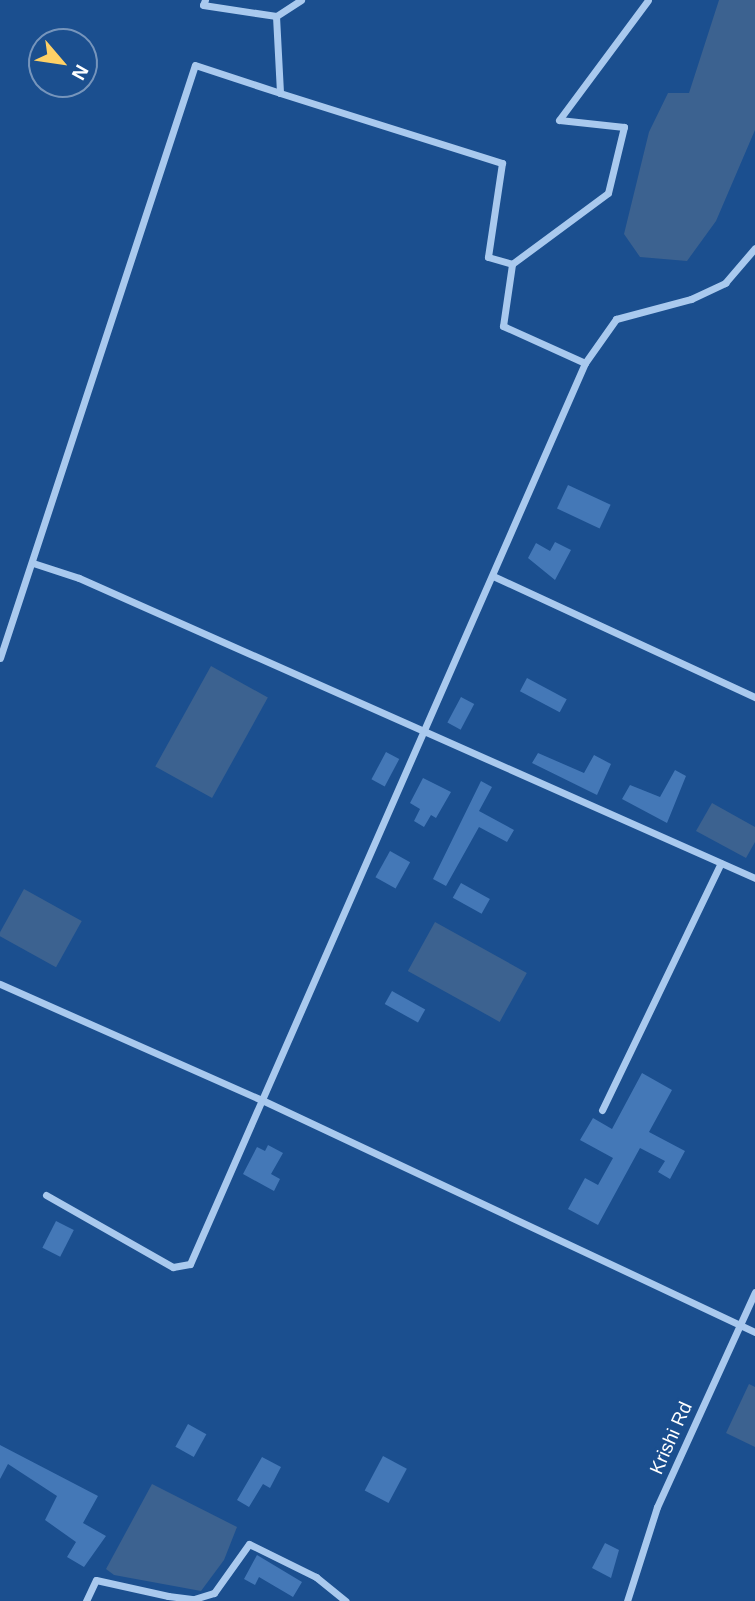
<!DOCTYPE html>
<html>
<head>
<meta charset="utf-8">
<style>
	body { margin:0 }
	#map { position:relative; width:755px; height:1601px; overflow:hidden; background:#1b4f8f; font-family:Helvetica,sans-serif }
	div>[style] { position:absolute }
	.water>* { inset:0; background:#3c6290; transform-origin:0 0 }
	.building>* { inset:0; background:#4478b7; transform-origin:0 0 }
	.minor>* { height:7px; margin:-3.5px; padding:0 3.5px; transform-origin:3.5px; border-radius:3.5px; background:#a9c9ee }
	span { translate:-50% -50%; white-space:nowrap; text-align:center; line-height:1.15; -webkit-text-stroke:5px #1b4f8f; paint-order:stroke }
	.street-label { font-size:19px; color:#fff }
	.north { position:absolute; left:28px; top:28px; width:70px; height:70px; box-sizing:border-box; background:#1b4f8f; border:2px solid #7695bc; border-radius:50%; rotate:119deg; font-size:19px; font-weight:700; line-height:28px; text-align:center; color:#fff }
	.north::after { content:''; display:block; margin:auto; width:24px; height:32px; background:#ffd166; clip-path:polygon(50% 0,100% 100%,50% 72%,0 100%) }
</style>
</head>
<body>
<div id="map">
	<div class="water">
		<div style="clip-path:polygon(719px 0,755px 0,755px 130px,716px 221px,687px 261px,640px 257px,624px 234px,649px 132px,668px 93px,689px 93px)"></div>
		<div style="left:211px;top:666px;width:65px;height:115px;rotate:29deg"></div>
		<div style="clip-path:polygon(712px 803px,755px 827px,755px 842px,746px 858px,696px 831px)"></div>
		<div style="left:24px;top:889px;width:66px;height:53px;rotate:29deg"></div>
		<div style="left:435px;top:922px;width:105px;height:56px;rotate:29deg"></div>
		<div style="clip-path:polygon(749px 1384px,755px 1387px,755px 1447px,726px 1433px)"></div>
		<div style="clip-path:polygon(152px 1484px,237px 1527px,224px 1560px,201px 1591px,114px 1575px,106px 1569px)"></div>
	</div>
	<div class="building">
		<div style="left:568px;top:485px;width:47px;height:26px;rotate:25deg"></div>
		<div style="clip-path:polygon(555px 542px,571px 550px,555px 580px,528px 558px,536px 543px,550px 551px)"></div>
		<div style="left:527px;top:678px;width:45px;height:15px;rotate:28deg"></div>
		<div style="left:461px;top:697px;width:15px;height:29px;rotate:28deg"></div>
		<div style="left:386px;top:752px;width:15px;height:31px;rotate:28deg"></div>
		<div style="clip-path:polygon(538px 753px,584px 773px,594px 755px,611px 764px,597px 795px,532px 763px)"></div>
		<div style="clip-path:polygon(675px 770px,686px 776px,667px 823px,622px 799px,630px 785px,660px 797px)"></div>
		<div style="clip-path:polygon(423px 778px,451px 792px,436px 818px,431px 815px,424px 827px,414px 821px,420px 809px,410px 803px)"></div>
		<div style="clip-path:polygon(481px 781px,492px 787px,479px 811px,514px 830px,507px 842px,479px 827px,446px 886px,433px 879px)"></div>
		<div style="left:390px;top:851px;width:23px;height:30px;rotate:29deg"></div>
		<div style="left:461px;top:883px;width:33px;height:17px;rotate:29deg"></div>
		<div style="left:392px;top:991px;width:38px;height:15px;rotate:29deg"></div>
		<div style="clip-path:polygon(642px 1073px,672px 1090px,649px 1132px,685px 1151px,670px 1179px,658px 1172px,665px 1161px,640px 1148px,598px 1225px,568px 1209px,585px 1178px,598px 1185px,613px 1158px,580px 1140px,593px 1118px,612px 1129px)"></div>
		<div style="clip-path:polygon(268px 1145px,283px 1153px,271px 1174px,280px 1179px,274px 1191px,243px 1174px,257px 1147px,265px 1151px)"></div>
		<div style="left:56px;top:1221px;width:20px;height:30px;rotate:27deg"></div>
		<div style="left:188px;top:1424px;width:21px;height:26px;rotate:29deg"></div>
		<div style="clip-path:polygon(0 1445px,98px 1496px,83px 1523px,106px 1536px,84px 1567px,67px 1557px,76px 1542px,45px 1520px,57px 1496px,8px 1464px,0 1479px)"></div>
		<div style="left:383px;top:1456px;width:27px;height:39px;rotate:28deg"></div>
		<div style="clip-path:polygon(262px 1457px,281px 1467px,270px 1488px,263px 1484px,249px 1507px,237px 1500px)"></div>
		<div style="clip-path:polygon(605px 1543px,619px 1550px,611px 1578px,592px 1568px)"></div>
		<div style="clip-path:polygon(257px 1555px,302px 1582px,293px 1597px,259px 1577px,255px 1585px,244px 1579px)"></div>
	</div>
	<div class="minor">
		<div style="left:205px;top:0;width:5px;rotate:112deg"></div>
		<div style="left:203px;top:5px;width:74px;rotate:8.6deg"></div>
		<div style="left:301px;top:0;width:30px;rotate:147deg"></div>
		<div style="left:276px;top:16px;width:77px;rotate:87deg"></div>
		<div style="left:280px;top:93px;width:233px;rotate:17.5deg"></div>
		<div style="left:502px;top:163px;width:95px;rotate:98.5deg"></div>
		<div style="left:488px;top:257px;width:25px;rotate:16deg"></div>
		<div style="left:585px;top:363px;width:90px;rotate:-155.7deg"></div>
		<div style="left:503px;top:326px;width:63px;rotate:-81.7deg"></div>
		<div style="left:512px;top:264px;width:119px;rotate:-36.5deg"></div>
		<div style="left:608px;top:193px;width:68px;rotate:-76.4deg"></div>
		<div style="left:624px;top:127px;width:65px;rotate:-173.9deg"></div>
		<div style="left:559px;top:120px;width:149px;rotate:-53.4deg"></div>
		<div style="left:33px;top:563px;width:48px;rotate:18.1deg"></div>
		<div style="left:79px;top:578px;width:740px;rotate:23.93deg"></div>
		<div style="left:493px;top:576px;width:289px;rotate:24.8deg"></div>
		<div style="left:0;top:658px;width:624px;rotate:-71.8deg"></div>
		<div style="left:195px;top:65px;width:89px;rotate:18.2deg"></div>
		<div style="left:0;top:984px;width:287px;rotate:23.9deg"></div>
		<div style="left:262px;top:1100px;width:545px;rotate:25.2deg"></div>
		<div style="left:602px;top:1110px;width:274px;rotate:-64.3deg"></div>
		<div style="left:46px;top:1195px;width:146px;rotate:29.6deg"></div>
		<div style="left:173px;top:1267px;width:17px;rotate:-10deg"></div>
		<div style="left:190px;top:1264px;width:984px;rotate:-66.33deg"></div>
		<div style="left:585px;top:363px;width:54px;rotate:-54.8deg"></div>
		<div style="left:616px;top:319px;width:78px;rotate:-14.9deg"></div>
		<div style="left:691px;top:299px;width:38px;rotate:-25deg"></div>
		<div style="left:725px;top:283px;width:46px;rotate:-49.4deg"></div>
		<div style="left:86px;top:1601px;width:23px;rotate:-65deg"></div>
		<div style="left:96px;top:1580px;width:74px;rotate:12.5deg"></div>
		<div style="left:168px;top:1596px;width:26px;rotate:7deg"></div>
		<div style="left:194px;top:1599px;width:21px;rotate:-17deg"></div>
		<div style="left:214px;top:1593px;width:60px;rotate:-54.5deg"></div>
		<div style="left:249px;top:1544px;width:75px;rotate:26.2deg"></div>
		<div style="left:316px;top:1577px;width:38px;rotate:39deg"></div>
		<div style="left:627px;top:1601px;width:99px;rotate:-72.3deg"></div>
		<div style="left:657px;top:1507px;width:236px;rotate:-65.5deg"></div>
	</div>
	<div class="street-label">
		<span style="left:671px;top:1438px;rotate:-66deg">Krishi Rd</span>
	</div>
	<div class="north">N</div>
</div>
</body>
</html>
